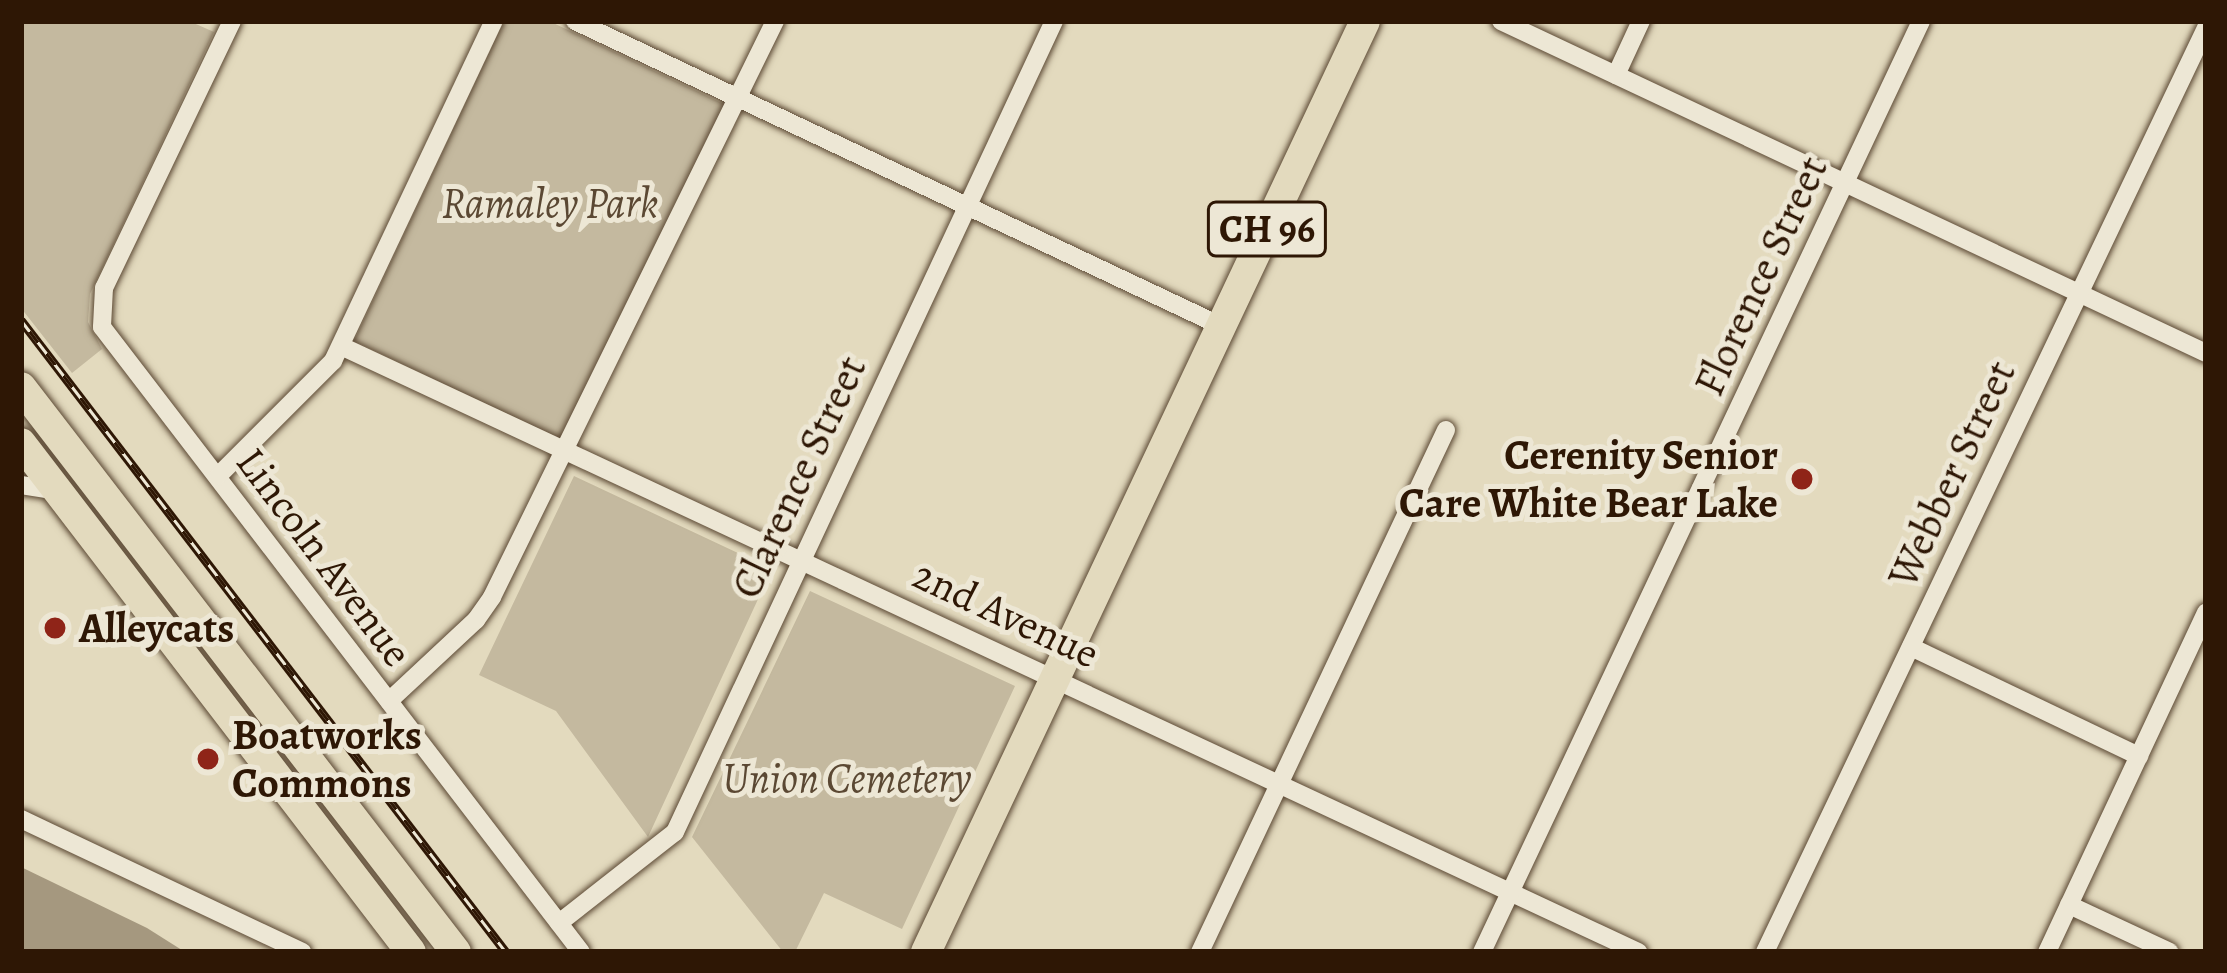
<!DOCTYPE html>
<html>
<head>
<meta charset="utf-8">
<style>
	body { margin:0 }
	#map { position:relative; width:2227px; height:973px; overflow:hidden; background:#e3dabe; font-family:Alegreya,serif }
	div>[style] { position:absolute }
	.green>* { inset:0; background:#c4b99f }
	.water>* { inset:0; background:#a5987f }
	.roads { filter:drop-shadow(0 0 3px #5b4833) drop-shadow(0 0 3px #5b4833) }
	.street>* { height:18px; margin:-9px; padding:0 9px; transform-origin:9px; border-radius:9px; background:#ede7d5 }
	.primary>* { height:30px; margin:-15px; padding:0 15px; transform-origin:15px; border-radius:15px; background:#e3dabe }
	.rail>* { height:9px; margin-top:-4.5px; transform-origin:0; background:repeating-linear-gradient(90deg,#ede7d5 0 14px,#2e1705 0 28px); box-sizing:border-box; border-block:3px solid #2e1705 }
	.dots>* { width:33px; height:33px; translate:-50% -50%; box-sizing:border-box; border:6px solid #ede7d5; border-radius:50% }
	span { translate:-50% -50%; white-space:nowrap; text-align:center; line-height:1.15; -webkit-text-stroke:10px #ede7d5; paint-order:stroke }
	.shield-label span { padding:3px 9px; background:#ede7d5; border:3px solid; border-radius:9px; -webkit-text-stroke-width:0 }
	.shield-label { font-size:39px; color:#2e1705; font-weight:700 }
	.park-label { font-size:42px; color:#5b4833; font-style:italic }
	.street-label { font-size:42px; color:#2e1705 }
	.poi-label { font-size:42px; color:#2e1705; font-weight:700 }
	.right { translate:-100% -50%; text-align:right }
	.left { translate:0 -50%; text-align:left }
	.frame { position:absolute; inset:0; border:24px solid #2e1705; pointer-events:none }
</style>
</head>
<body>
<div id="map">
	<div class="green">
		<div style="clip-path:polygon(21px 21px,189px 21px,214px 32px,90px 294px,88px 322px,102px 349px,72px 373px,21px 308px)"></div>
		<div style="clip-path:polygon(504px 21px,549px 21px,728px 106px,566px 442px,354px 341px)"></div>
		<div style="clip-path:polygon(574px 476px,772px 569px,648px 837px,556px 711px,479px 675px)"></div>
		<div style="clip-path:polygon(810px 591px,1015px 686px,902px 929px,824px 893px,795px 952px,783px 952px,692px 837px)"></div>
	</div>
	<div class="water">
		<div style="clip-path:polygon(21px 867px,147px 928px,185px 952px,21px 952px)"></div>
	</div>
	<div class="roads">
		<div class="street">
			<div style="left:232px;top:21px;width:296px;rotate:115.6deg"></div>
			<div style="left:104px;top:288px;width:39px;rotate:93deg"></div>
			<div style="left:102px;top:327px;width:787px;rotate:52.53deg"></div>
			<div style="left:575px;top:21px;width:714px;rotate:25.27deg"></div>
			<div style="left:1501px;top:21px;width:779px;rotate:25.22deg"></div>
			<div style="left:1616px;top:75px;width:60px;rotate:-65.2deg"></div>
			<div style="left:341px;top:346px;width:1432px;rotate:25.04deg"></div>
			<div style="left:218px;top:476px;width:163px;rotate:-45deg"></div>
			<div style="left:333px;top:361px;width:376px;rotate:-64.7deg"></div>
			<div style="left:21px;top:485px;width:37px;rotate:9deg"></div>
			<div style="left:1911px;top:647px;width:253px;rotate:25.6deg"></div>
			<div style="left:389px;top:701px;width:119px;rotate:-43deg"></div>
			<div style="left:476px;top:620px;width:28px;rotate:-55deg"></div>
			<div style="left:492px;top:597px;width:642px;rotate:-63.83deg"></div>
			<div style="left:21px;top:819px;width:311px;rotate:25.3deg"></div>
			<div style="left:2069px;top:905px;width:111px;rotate:25deg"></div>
			<div style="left:559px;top:923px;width:147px;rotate:-38.1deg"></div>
			<div style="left:675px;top:832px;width:895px;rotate:-64.95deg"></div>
			<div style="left:1200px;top:952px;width:577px;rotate:-64.77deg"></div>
			<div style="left:1482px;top:952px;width:1029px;rotate:-64.75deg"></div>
			<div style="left:1765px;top:952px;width:1024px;rotate:-64.49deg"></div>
			<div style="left:2047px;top:952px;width:375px;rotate:-64.9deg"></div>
		</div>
		<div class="primary">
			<div style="left:21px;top:387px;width:713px;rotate:52.41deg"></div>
			<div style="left:21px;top:443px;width:641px;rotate:52.54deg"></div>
			<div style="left:926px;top:952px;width:1029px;rotate:-64.75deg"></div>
		</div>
	</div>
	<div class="rail">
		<div style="left:21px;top:320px;width:797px;rotate:52.5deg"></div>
	</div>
	<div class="dots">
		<div style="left:1802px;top:479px;background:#8f2418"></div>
		<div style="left:55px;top:628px;background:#8f2418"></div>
		<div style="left:208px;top:759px;background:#8f2418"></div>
	</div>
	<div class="shield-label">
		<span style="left:1267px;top:229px">CH 96</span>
	</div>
	<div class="park-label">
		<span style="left:550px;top:203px">Ramaley Park</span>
		<span style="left:847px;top:778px">Union Cemetery</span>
	</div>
	<div class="street-label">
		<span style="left:1761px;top:276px;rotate:-65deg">Florence Street</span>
		<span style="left:1952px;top:474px;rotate:-65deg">Webber Street</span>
		<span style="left:799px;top:477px;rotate:-65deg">Clarence Street</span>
		<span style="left:324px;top:557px;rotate:53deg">Lincoln Avenue</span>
		<span style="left:1006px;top:614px;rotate:25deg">2nd Avenue</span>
	</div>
	<div class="poi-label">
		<span class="right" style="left:1778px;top:479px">Cerenity Senior<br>Care White Bear Lake</span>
		<span class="left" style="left:79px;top:628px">Alleycats</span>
		<span class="left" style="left:232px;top:759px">Boatworks<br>Commons</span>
	</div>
	<div class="frame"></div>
</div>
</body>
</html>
